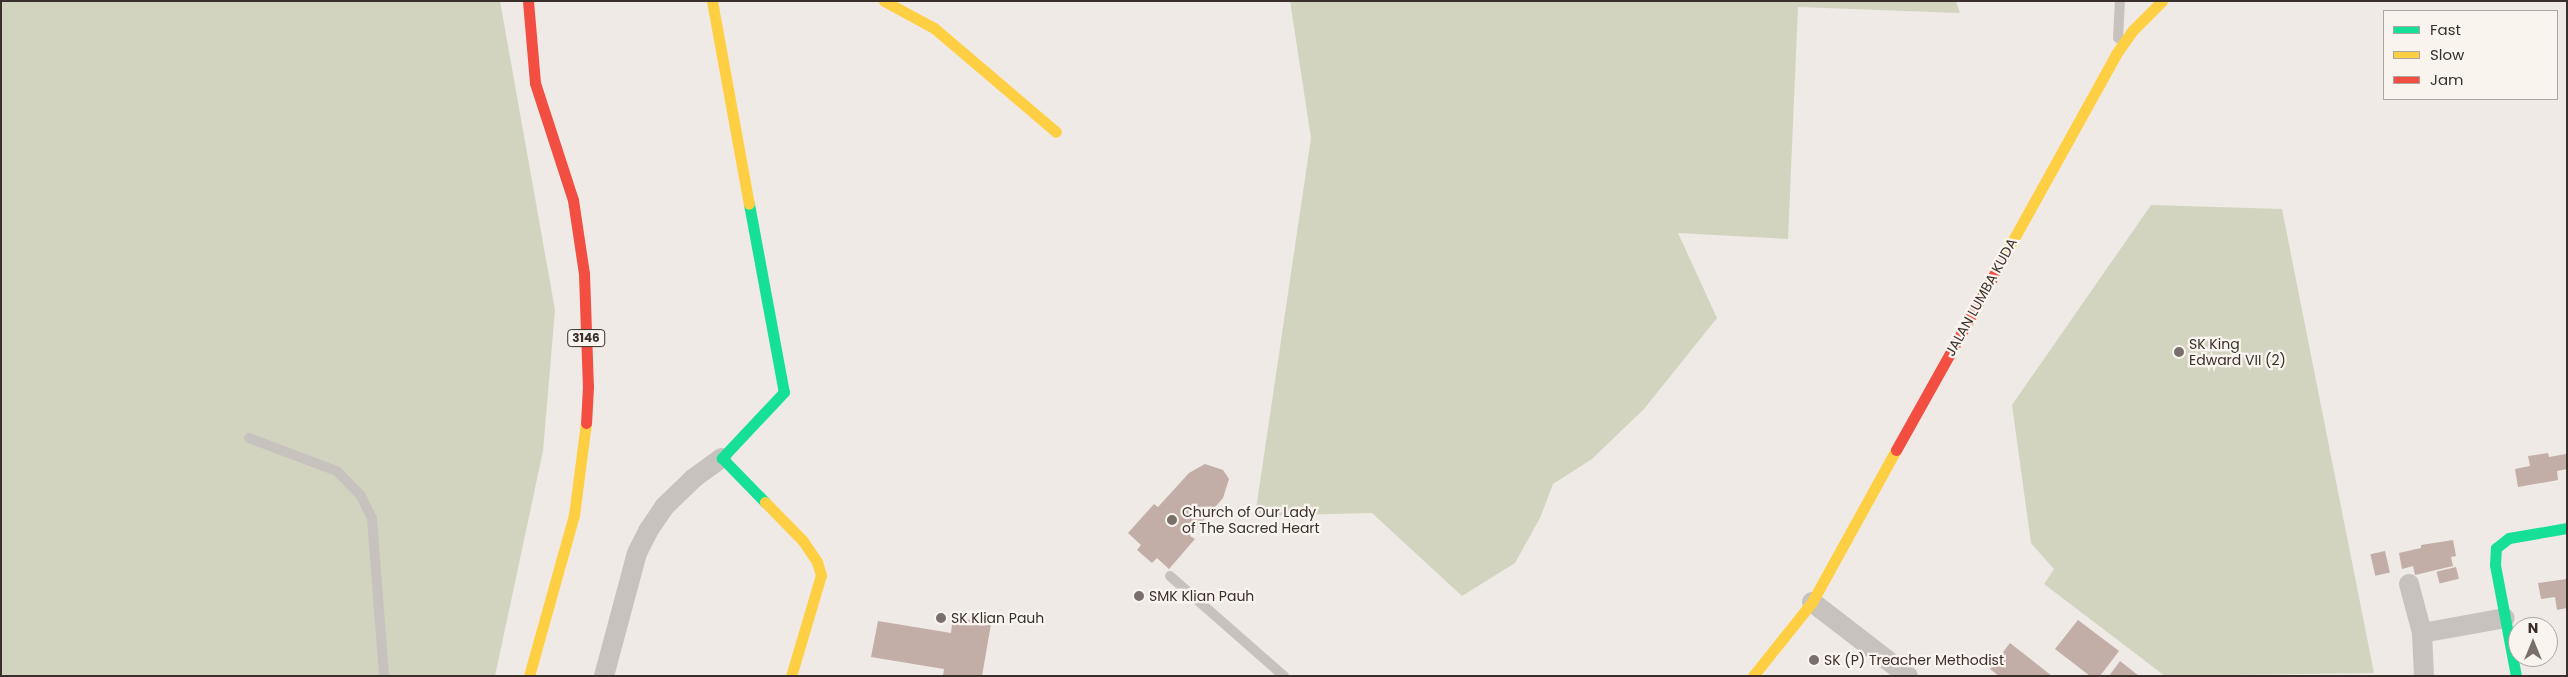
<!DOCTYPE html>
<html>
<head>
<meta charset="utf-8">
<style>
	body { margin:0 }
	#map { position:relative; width:2568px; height:677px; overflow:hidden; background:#efeae5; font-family:Poppins,sans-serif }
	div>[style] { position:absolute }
	.green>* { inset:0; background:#d2d4c0 }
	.building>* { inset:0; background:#c2ada7; transform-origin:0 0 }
	.lane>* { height:10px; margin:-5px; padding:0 5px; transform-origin:5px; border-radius:5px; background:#c8c2be }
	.street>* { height:20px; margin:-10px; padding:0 10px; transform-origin:10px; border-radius:10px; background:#c8c2be }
	.fast>* { height:11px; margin:-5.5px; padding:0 5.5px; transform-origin:5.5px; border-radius:5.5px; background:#16e098 }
	.slow>* { height:11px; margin:-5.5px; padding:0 5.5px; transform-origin:5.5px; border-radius:5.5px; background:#ffcf43 }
	.jam>* { height:11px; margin:-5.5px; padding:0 5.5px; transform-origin:5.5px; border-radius:5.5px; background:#f24e42 }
	.dots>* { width:14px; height:14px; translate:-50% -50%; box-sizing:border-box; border:2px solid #faf4ee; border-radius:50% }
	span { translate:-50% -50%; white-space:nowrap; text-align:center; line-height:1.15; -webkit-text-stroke:4.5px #faf4ee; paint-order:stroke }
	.shield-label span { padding:1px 4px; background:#faf4ee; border:1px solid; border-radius:4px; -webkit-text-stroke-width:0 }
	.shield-label { font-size:12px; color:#3a2f2b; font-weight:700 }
	.street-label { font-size:14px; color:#3a2f2b }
	.poi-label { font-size:14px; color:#3a2f2b }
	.left { translate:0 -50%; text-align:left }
	.frame { position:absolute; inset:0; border:2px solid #3a2f2b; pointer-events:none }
	.legend { position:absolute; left:2383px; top:10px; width:175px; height:90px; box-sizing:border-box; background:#faf4ee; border:1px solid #ada5a0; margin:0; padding:6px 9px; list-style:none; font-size:15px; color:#3a2f2b }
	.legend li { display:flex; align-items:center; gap:10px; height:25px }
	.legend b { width:25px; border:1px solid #ada5a0 }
	.north { position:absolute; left:2508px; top:617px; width:50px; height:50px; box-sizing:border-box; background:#faf4ee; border:1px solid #ada5a0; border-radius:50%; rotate:0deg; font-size:14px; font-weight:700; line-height:20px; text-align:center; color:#3a2f2b }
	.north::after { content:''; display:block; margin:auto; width:18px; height:22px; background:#79706c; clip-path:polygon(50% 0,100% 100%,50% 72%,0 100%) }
</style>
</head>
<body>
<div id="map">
	<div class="green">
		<div style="clip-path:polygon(1px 1px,500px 1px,555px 310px,543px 451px,495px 676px,1px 676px)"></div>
		<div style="clip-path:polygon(1290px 1px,1956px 1px,1960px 13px,1798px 7px,1788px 239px,1678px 233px,1717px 318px,1644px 409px,1592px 459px,1553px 484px,1540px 518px,1515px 563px,1462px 596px,1372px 513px,1255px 516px,1311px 138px)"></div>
		<div style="clip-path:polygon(2151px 205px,2282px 209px,2374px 673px,2165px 676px,2044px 584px,2054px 569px,2031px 543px,2012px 405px)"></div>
	</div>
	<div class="building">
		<div style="clip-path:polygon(2548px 453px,2549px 457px,2566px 454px,2567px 469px,2557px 471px,2558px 480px,2518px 487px,2515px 469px,2530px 466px,2528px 456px)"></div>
		<div style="clip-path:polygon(1205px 464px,1223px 470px,1229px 479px,1223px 498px,1190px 536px,1195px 539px,1169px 569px,1157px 558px,1152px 563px,1137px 550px,1141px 545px,1128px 533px,1154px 504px,1158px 507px,1189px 473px)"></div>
		<div style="clip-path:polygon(2453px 540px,2456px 556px,2451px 557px,2453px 566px,2415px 575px,2413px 566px,2402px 569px,2399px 553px,2421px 548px,2421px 545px)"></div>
		<div style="left:2385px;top:551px;width:22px;height:15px;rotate:77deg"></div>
		<div style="left:2456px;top:567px;width:12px;height:20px;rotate:76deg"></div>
		<div style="clip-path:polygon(2567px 579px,2567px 608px,2557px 610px,2555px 597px,2541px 599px,2538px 583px)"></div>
		<div style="clip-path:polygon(953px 617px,991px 624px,982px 676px,943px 676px,944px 669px,871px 657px,878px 621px,951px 633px)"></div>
		<div style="clip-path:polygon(2078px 620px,2119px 651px,2100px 676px,2090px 676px,2055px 649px)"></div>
		<div style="clip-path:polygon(2010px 643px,2052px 676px,1999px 676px,1990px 669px)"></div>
		<div style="clip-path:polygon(2120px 661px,2139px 676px,2109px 676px)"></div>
	</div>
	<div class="lane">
		<div style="left:2118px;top:38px;width:37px;rotate:-87deg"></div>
		<div style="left:249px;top:438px;width:94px;rotate:20.6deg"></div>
		<div style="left:337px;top:471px;width:35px;rotate:46deg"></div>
		<div style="left:361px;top:496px;width:25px;rotate:64deg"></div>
		<div style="left:372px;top:519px;width:157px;rotate:85.6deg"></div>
		<div style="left:1170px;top:576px;width:152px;rotate:41.3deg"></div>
	</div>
	<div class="street">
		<div style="left:2409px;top:584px;width:51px;rotate:75.1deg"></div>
		<div style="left:2422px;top:633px;width:43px;rotate:87.3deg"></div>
		<div style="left:1812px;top:602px;width:121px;rotate:37.6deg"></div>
		<div style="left:2422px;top:633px;width:84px;rotate:-10.2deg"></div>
		<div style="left:604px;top:676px;width:127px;rotate:-75deg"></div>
		<div style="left:637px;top:553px;width:25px;rotate:-63deg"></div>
		<div style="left:648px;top:531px;width:30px;rotate:-56deg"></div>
		<div style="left:665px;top:506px;width:40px;rotate:-44deg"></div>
		<div style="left:694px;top:478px;width:34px;rotate:-36deg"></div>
	</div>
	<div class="fast">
		<div style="left:749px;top:204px;width:191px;rotate:79.5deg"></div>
		<div style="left:784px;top:392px;width:91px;rotate:133.2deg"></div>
		<div style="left:722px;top:458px;width:62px;rotate:45.7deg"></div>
		<div style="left:2516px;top:676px;width:113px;rotate:-100.7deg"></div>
		<div style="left:2495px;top:565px;width:17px;rotate:-87deg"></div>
		<div style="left:2496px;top:548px;width:16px;rotate:-38deg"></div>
		<div style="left:2509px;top:538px;width:59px;rotate:-9.8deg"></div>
	</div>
	<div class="slow">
		<div style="left:712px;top:1px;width:206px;rotate:79.7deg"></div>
		<div style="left:884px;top:1px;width:57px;rotate:28.4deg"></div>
		<div style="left:934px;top:28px;width:160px;rotate:40.4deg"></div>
		<div style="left:2002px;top:260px;width:235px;rotate:-61deg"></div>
		<div style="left:2116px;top:54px;width:29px;rotate:-55deg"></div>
		<div style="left:2133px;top:30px;width:41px;rotate:-45deg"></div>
		<div style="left:765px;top:502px;width:54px;rotate:45.7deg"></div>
		<div style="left:803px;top:541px;width:25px;rotate:56deg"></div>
		<div style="left:817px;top:562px;width:14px;rotate:73deg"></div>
		<div style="left:821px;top:575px;width:105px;rotate:106.5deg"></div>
		<div style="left:529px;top:676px;width:167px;rotate:-74.4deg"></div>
		<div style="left:574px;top:515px;width:93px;rotate:-82.6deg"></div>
		<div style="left:1753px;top:676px;width:95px;rotate:-51.4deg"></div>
		<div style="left:1812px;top:602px;width:174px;rotate:-61.1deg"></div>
	</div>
	<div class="jam">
		<div style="left:528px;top:1px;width:82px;rotate:85.1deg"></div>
		<div style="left:535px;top:83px;width:123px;rotate:72deg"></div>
		<div style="left:573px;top:200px;width:75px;rotate:81.5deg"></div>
		<div style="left:584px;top:274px;width:112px;rotate:88deg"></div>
		<div style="left:588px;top:386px;width:37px;rotate:93deg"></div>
		<div style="left:1896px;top:450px;width:218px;rotate:-60.8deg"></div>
	</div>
	<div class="dots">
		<div style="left:2179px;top:352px;background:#79706c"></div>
		<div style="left:1172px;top:520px;background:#79706c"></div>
		<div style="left:1139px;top:596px;background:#79706c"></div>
		<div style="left:941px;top:618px;background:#79706c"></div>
		<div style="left:1814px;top:660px;background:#79706c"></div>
	</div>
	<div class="shield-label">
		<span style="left:586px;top:338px">3146</span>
	</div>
	<div class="street-label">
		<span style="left:1981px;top:297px;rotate:-61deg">JALAN LUMBA KUDA</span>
	</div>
	<div class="poi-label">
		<span class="left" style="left:2189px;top:352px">SK King<br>Edward VII (2)</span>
		<span class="left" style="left:1182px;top:520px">Church of Our Lady<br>of The Sacred Heart</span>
		<span class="left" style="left:1149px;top:596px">SMK Klian Pauh</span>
		<span class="left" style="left:951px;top:618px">SK Klian Pauh</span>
		<span class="left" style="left:1824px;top:660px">SK (P) Treacher Methodist</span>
	</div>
	<div class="frame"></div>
	<ul class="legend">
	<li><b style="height:6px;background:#16e098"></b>Fast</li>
	<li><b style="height:6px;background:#ffcf43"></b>Slow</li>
	<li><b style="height:6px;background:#f24e42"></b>Jam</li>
	</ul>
	<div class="north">N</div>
</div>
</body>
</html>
